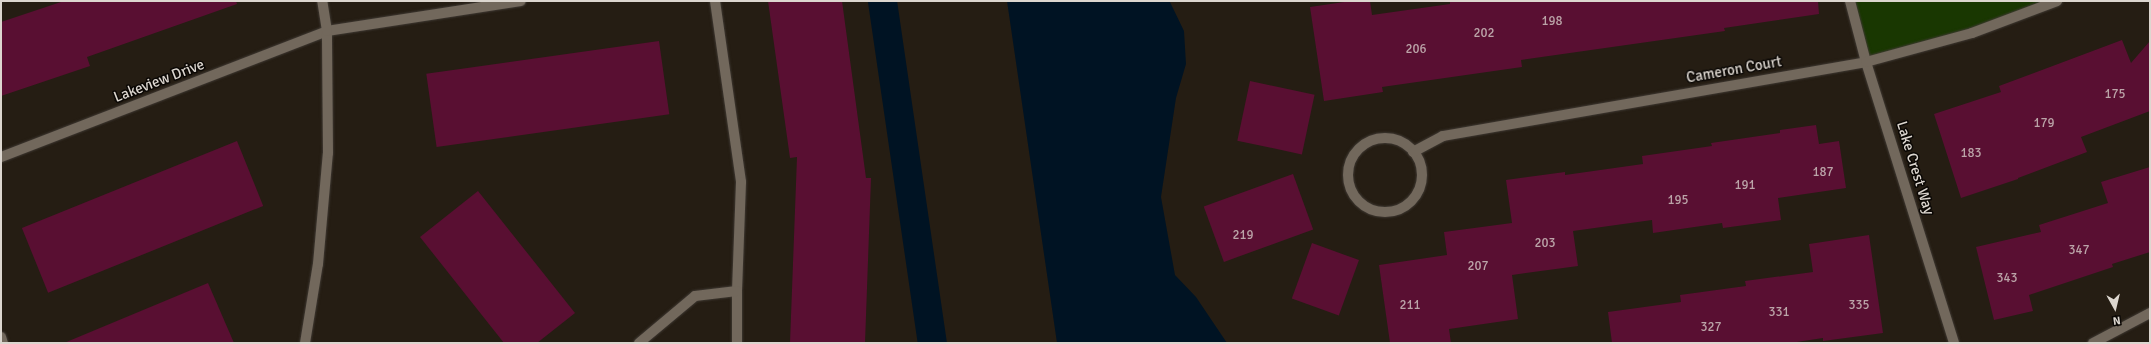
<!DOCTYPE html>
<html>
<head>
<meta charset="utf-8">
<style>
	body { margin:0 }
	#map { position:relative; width:2151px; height:344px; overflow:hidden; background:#251d13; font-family:Signika,sans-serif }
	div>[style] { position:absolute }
	.green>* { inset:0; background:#193701 }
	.water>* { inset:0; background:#001323 }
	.canal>* { height:29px; margin:-14.5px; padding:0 14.5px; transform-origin:14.5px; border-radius:14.5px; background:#001323 }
	.building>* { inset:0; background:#590f32; transform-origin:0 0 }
	.roads { filter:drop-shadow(0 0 1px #3f3933) drop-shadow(0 0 1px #3f3933) }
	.minor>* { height:10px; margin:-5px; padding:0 5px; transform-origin:5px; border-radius:5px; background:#72685c }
	.minor>.ring { margin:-5px; padding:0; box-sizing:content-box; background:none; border:10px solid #72685c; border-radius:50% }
	span { translate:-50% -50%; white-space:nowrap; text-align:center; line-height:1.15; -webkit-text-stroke:3px #0b0805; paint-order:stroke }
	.number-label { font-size:13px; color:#bba4a8 }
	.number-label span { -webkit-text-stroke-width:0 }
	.street-label { font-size:15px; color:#dcd6cf }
	.frame { position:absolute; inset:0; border:2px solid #dcd6cf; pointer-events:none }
	.north { position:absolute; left:2095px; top:288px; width:40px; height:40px; -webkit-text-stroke:3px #0b0805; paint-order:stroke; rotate:172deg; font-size:11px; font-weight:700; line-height:16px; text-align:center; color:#dcd6cf }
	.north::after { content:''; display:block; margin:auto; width:14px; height:18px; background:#dcd6cf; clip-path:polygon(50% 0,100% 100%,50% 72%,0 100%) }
</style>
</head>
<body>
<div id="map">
	<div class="green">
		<div style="clip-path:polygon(1850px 1px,2057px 1px,1866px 62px)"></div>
	</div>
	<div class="water">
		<div style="clip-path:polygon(1007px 1px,1170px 2px,1184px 31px,1186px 64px,1176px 98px,1161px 197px,1175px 275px,1196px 297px,1227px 343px,1057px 343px)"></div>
	</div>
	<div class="canal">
		<div style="left:882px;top:1px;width:346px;rotate:81.7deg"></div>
	</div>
	<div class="building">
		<div style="clip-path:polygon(64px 1px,236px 1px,237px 4px,87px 57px,90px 66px,1px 96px,1px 22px)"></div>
		<div style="clip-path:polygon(768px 1px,842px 1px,866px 178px,871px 178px,865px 343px,790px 343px,797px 157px,790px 158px)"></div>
		<div style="clip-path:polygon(1351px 1px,1370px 1px,1372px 15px,1450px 4px,1450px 1px,1818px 1px,1819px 14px,1724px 28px,1725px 31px,1521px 60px,1522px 67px,1382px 87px,1383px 92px,1324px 101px,1310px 7px)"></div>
		<div style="clip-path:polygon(2122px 40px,2131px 63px,2150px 41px,2150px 111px,2081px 137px,2087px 152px,2018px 178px,2018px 179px,1961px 198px,1934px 114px,2001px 92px,1999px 86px)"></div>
		<div style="left:659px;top:41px;width:74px;height:235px;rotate:82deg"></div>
		<div style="left:1250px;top:81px;width:66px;height:61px;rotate:12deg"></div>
		<div style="clip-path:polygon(1816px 125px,1819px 144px,1839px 141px,1846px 188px,1778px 198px,1781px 220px,1723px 228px,1722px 223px,1653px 233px,1652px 220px,1573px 231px,1578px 266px,1512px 275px,1518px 319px,1449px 329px,1451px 343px,1390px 343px,1379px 265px,1447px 255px,1444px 232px,1512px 223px,1506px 180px,1565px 172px,1565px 175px,1643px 164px,1642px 156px,1712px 146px,1711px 143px,1780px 133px,1780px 130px)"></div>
		<div style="left:237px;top:141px;width:70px;height:232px;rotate:68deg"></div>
		<div style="clip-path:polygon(2150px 167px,2150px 252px,2112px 264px,2113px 267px,2029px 295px,2033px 311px,1994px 320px,1976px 247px,2041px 232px,2039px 225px,2108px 203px,2101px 182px)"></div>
		<div style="left:1293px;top:174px;width:59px;height:95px;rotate:70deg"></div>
		<div style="clip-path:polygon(478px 191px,575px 313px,537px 343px,504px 343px,420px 237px)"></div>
		<div style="clip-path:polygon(1869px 235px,1883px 333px,1823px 341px,1823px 338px,1790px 343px,1612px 343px,1608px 312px,1681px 302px,1680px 295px,1746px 286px,1745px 281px,1813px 272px,1809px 244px)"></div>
		<div style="left:1312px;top:243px;width:50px;height:59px;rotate:20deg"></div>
		<div style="clip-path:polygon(208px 283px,234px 343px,64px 343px)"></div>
	</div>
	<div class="roads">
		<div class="minor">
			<div style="left:715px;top:1px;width:183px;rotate:81.8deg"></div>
			<div style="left:741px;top:182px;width:109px;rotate:92.1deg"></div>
			<div style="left:737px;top:291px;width:52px;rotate:90deg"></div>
			<div style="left:1850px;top:1px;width:63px;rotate:75.3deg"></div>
			<div style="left:1866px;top:62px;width:294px;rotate:72.6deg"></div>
			<div class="ring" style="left:1348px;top:138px;width:64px;height:64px"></div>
			<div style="left:1413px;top:152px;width:34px;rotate:-28deg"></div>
			<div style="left:1443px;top:136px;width:429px;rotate:-9.9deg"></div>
			<div style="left:1866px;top:62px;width:110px;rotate:-15.3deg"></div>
			<div style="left:1972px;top:33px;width:91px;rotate:-20.6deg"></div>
			<div style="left:1px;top:157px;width:350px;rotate:-21.1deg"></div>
			<div style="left:327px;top:31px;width:196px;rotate:-8.8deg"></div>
			<div style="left:1px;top:337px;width:6px;rotate:72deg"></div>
			<div style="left:305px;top:343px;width:80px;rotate:-80.7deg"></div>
			<div style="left:318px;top:264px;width:111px;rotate:-84.9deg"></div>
			<div style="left:328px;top:153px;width:122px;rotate:-90.5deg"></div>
			<div style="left:327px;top:31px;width:30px;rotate:-99deg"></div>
			<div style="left:639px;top:343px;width:73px;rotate:-40deg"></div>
			<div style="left:695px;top:296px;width:42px;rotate:-6.8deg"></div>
			<div style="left:2093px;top:343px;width:64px;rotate:-27.8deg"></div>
		</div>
	</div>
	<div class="number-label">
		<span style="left:1552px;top:21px">198</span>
		<span style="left:1484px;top:33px">202</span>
		<span style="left:1416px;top:49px">206</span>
		<span style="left:2115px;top:94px">175</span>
		<span style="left:2044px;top:123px">179</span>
		<span style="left:1971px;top:153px">183</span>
		<span style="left:1823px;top:172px">187</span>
		<span style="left:1745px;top:185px">191</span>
		<span style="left:1678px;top:200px">195</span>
		<span style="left:1243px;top:235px">219</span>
		<span style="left:1545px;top:243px">203</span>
		<span style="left:2079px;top:250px">347</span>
		<span style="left:1478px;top:266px">207</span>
		<span style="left:2007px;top:278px">343</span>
		<span style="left:1410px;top:305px">211</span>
		<span style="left:1859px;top:305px">335</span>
		<span style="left:1779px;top:312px">331</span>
		<span style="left:1711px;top:327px">327</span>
	</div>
	<div class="street-label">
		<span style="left:1734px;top:70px;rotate:-10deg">Cameron Court</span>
		<span style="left:159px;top:81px;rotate:-21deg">Lakeview Drive</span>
		<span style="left:1915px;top:168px;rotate:73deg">Lake Crest Way</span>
	</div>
	<div class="frame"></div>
	<div class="north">N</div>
</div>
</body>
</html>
